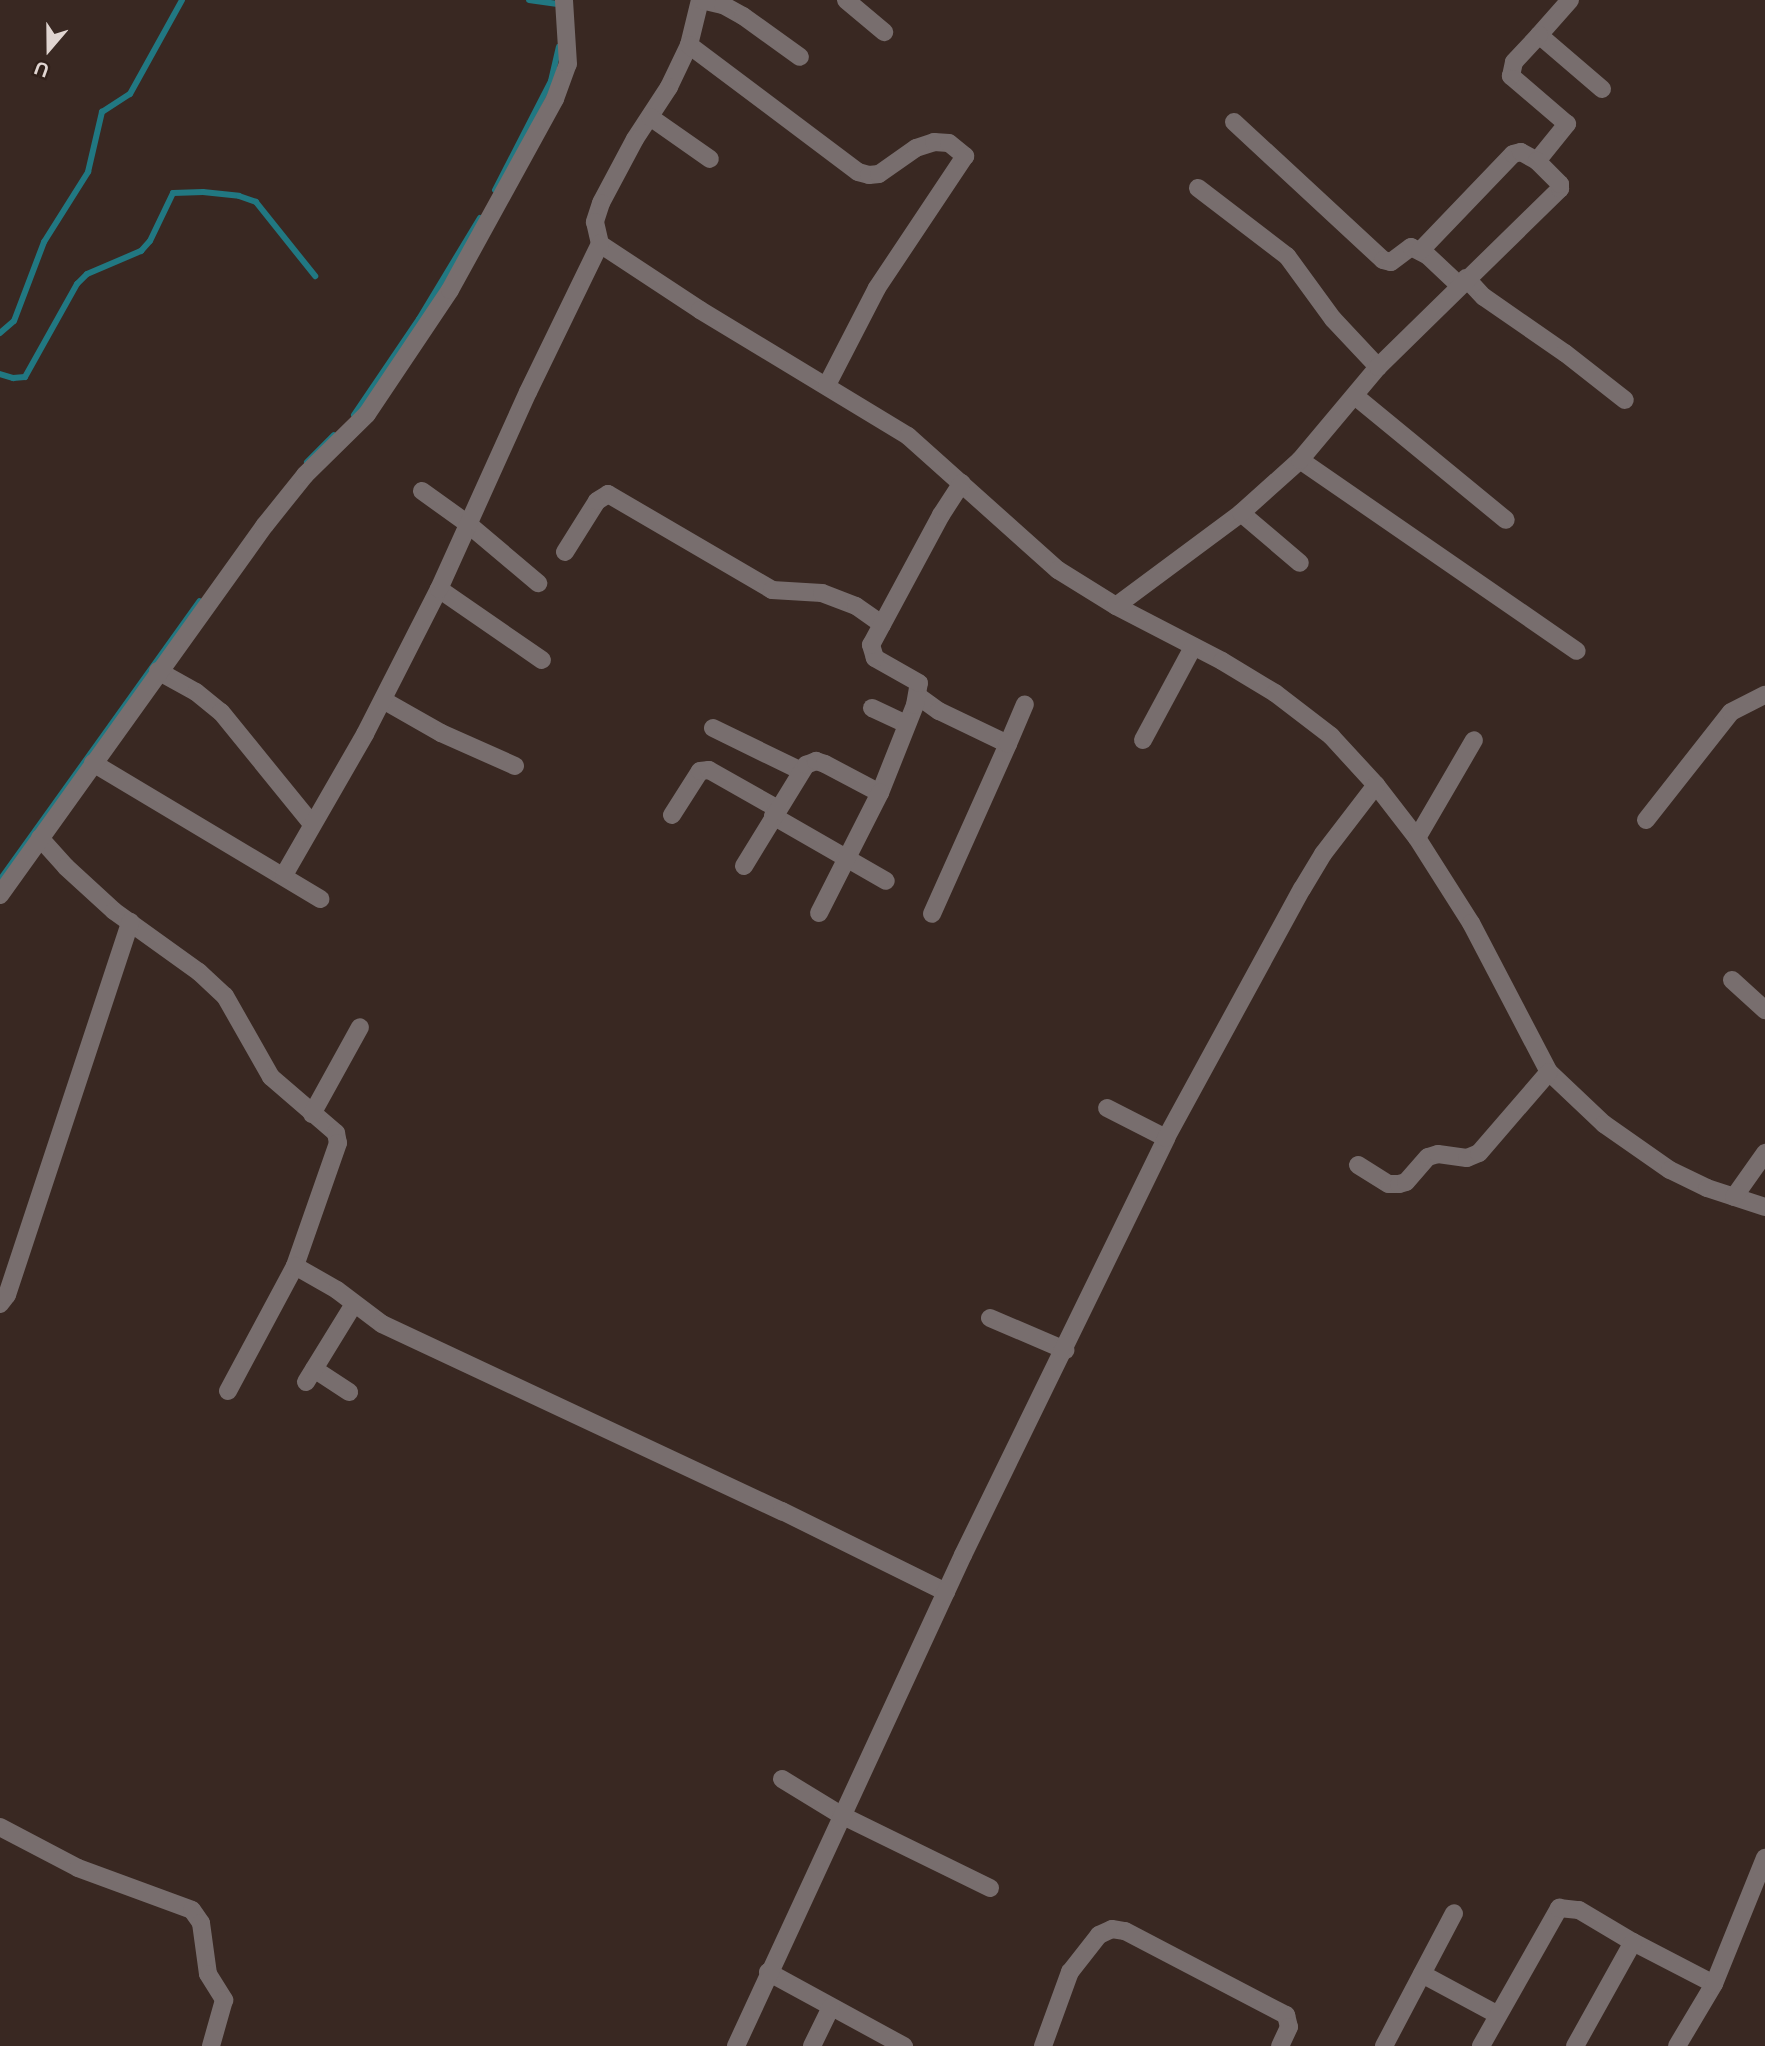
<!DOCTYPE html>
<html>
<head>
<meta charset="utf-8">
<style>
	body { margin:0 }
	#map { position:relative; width:1765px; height:2046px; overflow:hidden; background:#392822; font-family:Helvetica,sans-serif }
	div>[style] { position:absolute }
	.stream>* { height:6px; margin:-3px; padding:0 3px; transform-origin:3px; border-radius:3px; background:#217882 }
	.minor>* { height:18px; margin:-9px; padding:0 9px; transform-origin:9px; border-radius:9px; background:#786e6e }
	span { translate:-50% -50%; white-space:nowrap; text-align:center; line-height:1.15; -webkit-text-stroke:7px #2f1f18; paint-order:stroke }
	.north { position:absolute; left:14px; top:14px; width:70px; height:70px; -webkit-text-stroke:5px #2f1f18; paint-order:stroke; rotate:200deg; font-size:19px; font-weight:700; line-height:28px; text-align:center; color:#e0d5d1 }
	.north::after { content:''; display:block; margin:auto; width:24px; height:32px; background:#e0d5d1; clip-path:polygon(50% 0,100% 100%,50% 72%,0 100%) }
</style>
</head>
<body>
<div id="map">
	<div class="stream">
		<div style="left:529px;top:0;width:27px;rotate:8deg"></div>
		<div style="left:495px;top:190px;width:123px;rotate:-62.8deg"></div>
		<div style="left:551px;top:81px;width:35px;rotate:-77deg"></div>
		<div style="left:0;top:333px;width:18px;rotate:-41deg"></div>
		<div style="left:14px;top:321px;width:85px;rotate:-69.2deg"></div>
		<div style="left:44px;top:242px;width:83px;rotate:-57.8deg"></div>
		<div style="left:88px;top:172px;width:62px;rotate:-76.9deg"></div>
		<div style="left:102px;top:112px;width:33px;rotate:-33deg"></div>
		<div style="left:130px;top:94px;width:107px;rotate:-61deg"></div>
		<div style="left:0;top:374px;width:14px;rotate:17deg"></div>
		<div style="left:13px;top:378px;width:12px;rotate:-5deg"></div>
		<div style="left:25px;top:377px;width:107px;rotate:-60.8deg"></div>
		<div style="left:77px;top:284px;width:14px;rotate:-45deg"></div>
		<div style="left:87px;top:274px;width:59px;rotate:-23.1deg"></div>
		<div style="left:141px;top:251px;width:13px;rotate:-48deg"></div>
		<div style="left:150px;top:241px;width:53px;rotate:-64.4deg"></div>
		<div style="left:173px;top:193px;width:30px;rotate:-2deg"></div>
		<div style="left:203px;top:192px;width:36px;rotate:6deg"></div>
		<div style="left:239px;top:196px;width:18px;rotate:19deg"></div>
		<div style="left:256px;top:202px;width:95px;rotate:51.4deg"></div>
		<div style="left:354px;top:415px;width:116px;rotate:-55.9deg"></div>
		<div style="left:419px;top:319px;width:118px;rotate:-58.9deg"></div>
		<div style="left:307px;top:462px;width:38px;rotate:-45deg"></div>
		<div style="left:0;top:880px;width:343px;rotate:-54.4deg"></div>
	</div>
	<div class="minor">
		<div style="left:700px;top:0;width:46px;rotate:103.7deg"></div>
		<div style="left:689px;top:45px;width:47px;rotate:115.5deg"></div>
		<div style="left:669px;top:87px;width:62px;rotate:123.2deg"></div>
		<div style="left:635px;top:139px;width:72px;rotate:118deg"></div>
		<div style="left:601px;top:203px;width:20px;rotate:108deg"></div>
		<div style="left:595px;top:222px;width:23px;rotate:77deg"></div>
		<div style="left:600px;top:244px;width:120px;rotate:33.4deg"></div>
		<div style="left:700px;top:310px;width:243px;rotate:31.2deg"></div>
		<div style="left:908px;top:436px;width:201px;rotate:41.8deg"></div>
		<div style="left:1058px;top:570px;width:68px;rotate:31.8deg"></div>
		<div style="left:1116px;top:606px;width:119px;rotate:27.4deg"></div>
		<div style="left:1222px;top:661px;width:62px;rotate:31.1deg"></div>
		<div style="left:1275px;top:693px;width:71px;rotate:37.5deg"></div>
		<div style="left:1331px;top:736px;width:67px;rotate:47.4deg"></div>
		<div style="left:1376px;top:785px;width:67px;rotate:52.3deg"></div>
		<div style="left:1417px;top:838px;width:101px;rotate:57.6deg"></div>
		<div style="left:1471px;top:923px;width:168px;rotate:62.4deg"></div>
		<div style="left:1549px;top:1072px;width:76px;rotate:43.4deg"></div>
		<div style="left:1604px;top:1124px;width:80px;rotate:34.9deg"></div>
		<div style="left:1670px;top:1170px;width:41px;rotate:25.9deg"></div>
		<div style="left:1707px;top:1188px;width:61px;rotate:18.1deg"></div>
		<div style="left:701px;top:0;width:23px;rotate:13deg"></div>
		<div style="left:723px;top:5px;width:23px;rotate:29deg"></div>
		<div style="left:743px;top:16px;width:70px;rotate:35.7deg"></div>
		<div style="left:846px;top:0;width:50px;rotate:40.1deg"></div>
		<div style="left:1570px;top:0;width:47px;rotate:131.5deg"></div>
		<div style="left:1539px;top:35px;width:83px;rotate:40.6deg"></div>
		<div style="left:689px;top:45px;width:211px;rotate:36.9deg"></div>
		<div style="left:858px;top:172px;width:11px;rotate:15deg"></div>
		<div style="left:869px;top:175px;width:10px;rotate:-6deg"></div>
		<div style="left:879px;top:174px;width:45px;rotate:-35.1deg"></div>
		<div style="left:916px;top:148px;width:19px;rotate:-18deg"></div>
		<div style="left:934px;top:142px;width:15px;rotate:4deg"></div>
		<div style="left:949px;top:143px;width:21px;rotate:39deg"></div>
		<div style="left:965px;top:156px;width:159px;rotate:123.7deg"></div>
		<div style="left:877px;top:288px;width:109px;rotate:117.3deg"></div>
		<div style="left:650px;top:117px;width:73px;rotate:35deg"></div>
		<div style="left:1234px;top:122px;width:203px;rotate:42.8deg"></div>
		<div style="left:1383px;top:260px;width:8px;rotate:14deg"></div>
		<div style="left:1391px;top:262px;width:25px;rotate:-37deg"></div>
		<div style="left:1411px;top:247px;width:18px;rotate:27deg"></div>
		<div style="left:1427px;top:255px;width:44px;rotate:43.2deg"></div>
		<div style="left:1198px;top:188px;width:112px;rotate:37.4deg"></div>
		<div style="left:1287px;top:256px;width:78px;rotate:53.9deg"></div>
		<div style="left:1333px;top:319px;width:66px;rotate:46.8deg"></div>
		<div style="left:1420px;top:251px;width:134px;rotate:-46.2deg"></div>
		<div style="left:1513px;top:154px;width:8px;rotate:-14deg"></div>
		<div style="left:1521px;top:152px;width:18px;rotate:29deg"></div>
		<div style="left:1537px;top:161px;width:48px;rotate:-51deg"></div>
		<div style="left:1567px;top:124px;width:74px;rotate:-139.4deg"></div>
		<div style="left:1511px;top:76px;width:14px;rotate:-78deg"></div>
		<div style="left:1514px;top:62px;width:37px;rotate:-47deg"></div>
		<div style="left:1466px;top:278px;width:26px;rotate:47deg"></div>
		<div style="left:1484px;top:297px;width:98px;rotate:34.7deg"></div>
		<div style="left:1565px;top:353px;width:76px;rotate:38.1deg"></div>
		<div style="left:1355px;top:396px;width:195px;rotate:39.4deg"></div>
		<div style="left:1300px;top:460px;width:336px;rotate:34.6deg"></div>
		<div style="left:422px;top:491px;width:57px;rotate:35.7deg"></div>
		<div style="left:468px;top:524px;width:92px;rotate:40.1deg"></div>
		<div style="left:1241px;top:513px;width:77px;rotate:40.3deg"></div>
		<div style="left:565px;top:552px;width:60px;rotate:-57.9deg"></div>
		<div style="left:597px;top:501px;width:13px;rotate:-32deg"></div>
		<div style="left:608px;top:494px;width:190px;rotate:30.3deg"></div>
		<div style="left:772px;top:590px;width:50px;rotate:3.4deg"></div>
		<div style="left:822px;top:593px;width:36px;rotate:21deg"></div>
		<div style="left:856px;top:606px;width:32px;rotate:35deg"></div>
		<div style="left:439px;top:589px;width:125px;rotate:34.6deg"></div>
		<div style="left:1116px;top:606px;width:156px;rotate:-36.6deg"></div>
		<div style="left:1241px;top:513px;width:79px;rotate:-41.9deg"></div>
		<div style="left:1300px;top:460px;width:121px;rotate:-50deg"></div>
		<div style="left:1378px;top:367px;width:255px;rotate:-44.4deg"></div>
		<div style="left:1560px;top:189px;width:5px;rotate:-90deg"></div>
		<div style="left:1560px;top:184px;width:33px;rotate:-135deg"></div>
		<div style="left:158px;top:671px;width:43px;rotate:28.9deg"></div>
		<div style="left:196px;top:692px;width:32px;rotate:39deg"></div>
		<div style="left:221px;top:712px;width:144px;rotate:50.9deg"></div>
		<div style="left:918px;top:696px;width:26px;rotate:36deg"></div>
		<div style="left:939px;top:711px;width:76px;rotate:25.6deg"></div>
		<div style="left:1008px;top:744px;width:186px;rotate:114.1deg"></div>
		<div style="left:383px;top:700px;width:67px;rotate:29.6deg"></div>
		<div style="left:441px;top:733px;width:81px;rotate:24deg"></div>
		<div style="left:872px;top:708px;width:38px;rotate:25deg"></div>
		<div style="left:713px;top:728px;width:98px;rotate:26deg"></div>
		<div style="left:1143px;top:740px;width:106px;rotate:-61.7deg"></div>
		<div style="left:1008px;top:744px;width:43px;rotate:-67deg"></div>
		<div style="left:93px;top:763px;width:265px;rotate:30.9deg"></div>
		<div style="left:672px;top:815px;width:52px;rotate:-57.5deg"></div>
		<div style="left:700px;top:771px;width:9px;rotate:-6deg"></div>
		<div style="left:709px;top:770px;width:79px;rotate:29.5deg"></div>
		<div style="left:773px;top:816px;width:130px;rotate:29.9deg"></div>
		<div style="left:1646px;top:820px;width:137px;rotate:-51.8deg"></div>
		<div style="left:1731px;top:712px;width:38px;rotate:-27deg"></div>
		<div style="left:40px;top:838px;width:39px;rotate:48deg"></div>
		<div style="left:66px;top:867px;width:65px;rotate:42.5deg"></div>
		<div style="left:114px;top:911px;width:105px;rotate:35.7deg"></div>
		<div style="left:199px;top:972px;width:35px;rotate:43deg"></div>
		<div style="left:225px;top:996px;width:93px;rotate:60.4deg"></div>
		<div style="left:271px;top:1077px;width:86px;rotate:40.7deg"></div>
		<div style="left:336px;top:1133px;width:10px;rotate:79deg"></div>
		<div style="left:338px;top:1143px;width:130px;rotate:109.3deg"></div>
		<div style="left:1417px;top:838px;width:113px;rotate:-59.8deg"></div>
		<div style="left:744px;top:866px;width:119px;rotate:-58.5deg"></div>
		<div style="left:806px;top:765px;width:11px;rotate:-22deg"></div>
		<div style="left:816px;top:761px;width:9px;rotate:18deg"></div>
		<div style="left:825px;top:764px;width:62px;rotate:27.8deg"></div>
		<div style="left:880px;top:793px;width:95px;rotate:-68.3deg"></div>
		<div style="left:915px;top:705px;width:22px;rotate:-80deg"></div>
		<div style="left:919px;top:683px;width:51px;rotate:-150.4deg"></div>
		<div style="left:875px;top:658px;width:14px;rotate:-107deg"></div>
		<div style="left:871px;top:645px;width:148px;rotate:-61.7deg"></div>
		<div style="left:941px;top:515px;width:38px;rotate:-57deg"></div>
		<div style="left:284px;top:875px;width:163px;rotate:-60.1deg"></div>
		<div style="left:365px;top:734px;width:163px;rotate:-63deg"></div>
		<div style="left:439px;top:589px;width:216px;rotate:-65.7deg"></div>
		<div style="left:528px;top:392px;width:165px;rotate:-64.1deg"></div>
		<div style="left:0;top:895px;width:455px;rotate:-54.4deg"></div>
		<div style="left:265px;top:525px;width:64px;rotate:-51.3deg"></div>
		<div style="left:305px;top:475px;width:87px;rotate:-44.5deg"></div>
		<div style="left:367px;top:414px;width:149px;rotate:-56.2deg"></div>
		<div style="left:450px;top:290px;width:218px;rotate:-61.2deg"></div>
		<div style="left:555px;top:99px;width:37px;rotate:-70deg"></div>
		<div style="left:568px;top:64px;width:64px;rotate:-93.6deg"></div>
		<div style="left:819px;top:913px;width:135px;rotate:-63.1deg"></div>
		<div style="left:1732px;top:980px;width:45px;rotate:42.3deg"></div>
		<div style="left:1107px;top:1108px;width:66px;rotate:27deg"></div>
		<div style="left:312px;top:1114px;width:99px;rotate:-61.1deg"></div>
		<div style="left:1358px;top:1165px;width:36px;rotate:32deg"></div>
		<div style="left:1389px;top:1184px;width:10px"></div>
		<div style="left:1399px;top:1184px;width:7px;rotate:-16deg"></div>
		<div style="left:1406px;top:1182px;width:33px;rotate:-49deg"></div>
		<div style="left:1428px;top:1157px;width:10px;rotate:-17deg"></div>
		<div style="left:1438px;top:1154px;width:29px;rotate:8deg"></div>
		<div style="left:1467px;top:1158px;width:13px;rotate:-23deg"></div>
		<div style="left:1479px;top:1153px;width:107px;rotate:-49.2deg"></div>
		<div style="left:1734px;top:1197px;width:54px;rotate:-54.8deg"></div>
		<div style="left:0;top:1304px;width:11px;rotate:-52deg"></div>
		<div style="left:7px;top:1295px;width:393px;rotate:-71.7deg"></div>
		<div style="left:990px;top:1318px;width:82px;rotate:23.1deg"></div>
		<div style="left:314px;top:1369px;width:42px;rotate:33.3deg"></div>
		<div style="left:306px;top:1382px;width:92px;rotate:-58.4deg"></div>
		<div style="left:228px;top:1391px;width:142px;rotate:-61.8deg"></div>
		<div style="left:295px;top:1266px;width:48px;rotate:29.7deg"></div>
		<div style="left:337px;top:1290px;width:56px;rotate:37.1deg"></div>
		<div style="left:382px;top:1324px;width:442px;rotate:25.1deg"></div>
		<div style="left:782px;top:1511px;width:183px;rotate:26.3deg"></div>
		<div style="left:782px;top:1779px;width:69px;rotate:31.4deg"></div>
		<div style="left:841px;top:1815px;width:166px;rotate:26.1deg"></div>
		<div style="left:0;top:1827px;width:88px;rotate:27.7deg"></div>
		<div style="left:78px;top:1868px;width:121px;rotate:20.2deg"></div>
		<div style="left:192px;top:1910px;width:16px;rotate:55deg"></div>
		<div style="left:201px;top:1923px;width:51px;rotate:82.2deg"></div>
		<div style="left:208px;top:1974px;width:31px;rotate:58deg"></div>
		<div style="left:224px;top:2000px;width:48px;rotate:105.8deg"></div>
		<div style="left:1633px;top:1942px;width:91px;rotate:27.4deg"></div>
		<div style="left:1714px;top:1984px;width:72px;rotate:120.8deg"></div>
		<div style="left:768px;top:1972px;width:155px;rotate:28.6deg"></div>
		<div style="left:1422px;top:1974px;width:86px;rotate:28.3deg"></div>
		<div style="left:1714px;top:1984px;width:136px;rotate:-68deg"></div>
		<div style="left:736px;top:2046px;width:541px;rotate:-65.19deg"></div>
		<div style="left:963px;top:1555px;width:464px;rotate:-64deg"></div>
		<div style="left:1166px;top:1138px;width:284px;rotate:-61.4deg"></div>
		<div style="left:1302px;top:889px;width:41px;rotate:-59deg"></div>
		<div style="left:1323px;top:854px;width:87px;rotate:-52.5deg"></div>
		<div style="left:812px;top:2046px;width:43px;rotate:-64deg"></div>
		<div style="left:1043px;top:2046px;width:79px;rotate:-70deg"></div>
		<div style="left:1070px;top:1972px;width:47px;rotate:-51.9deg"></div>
		<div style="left:1099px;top:1935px;width:14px;rotate:-25deg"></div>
		<div style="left:1112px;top:1929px;width:13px;rotate:9deg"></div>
		<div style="left:1125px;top:1931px;width:182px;rotate:27.6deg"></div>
		<div style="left:1286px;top:2015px;width:12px;rotate:76deg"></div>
		<div style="left:1289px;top:2027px;width:21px;rotate:115deg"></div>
		<div style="left:1384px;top:2046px;width:150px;rotate:-62.2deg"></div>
		<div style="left:1481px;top:2046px;width:159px;rotate:-60.5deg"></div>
		<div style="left:1559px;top:1908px;width:20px;rotate:6deg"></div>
		<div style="left:1579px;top:1910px;width:63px;rotate:30.7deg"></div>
		<div style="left:1633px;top:1942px;width:119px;rotate:119.1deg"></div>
	</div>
	<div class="north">U</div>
</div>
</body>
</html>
